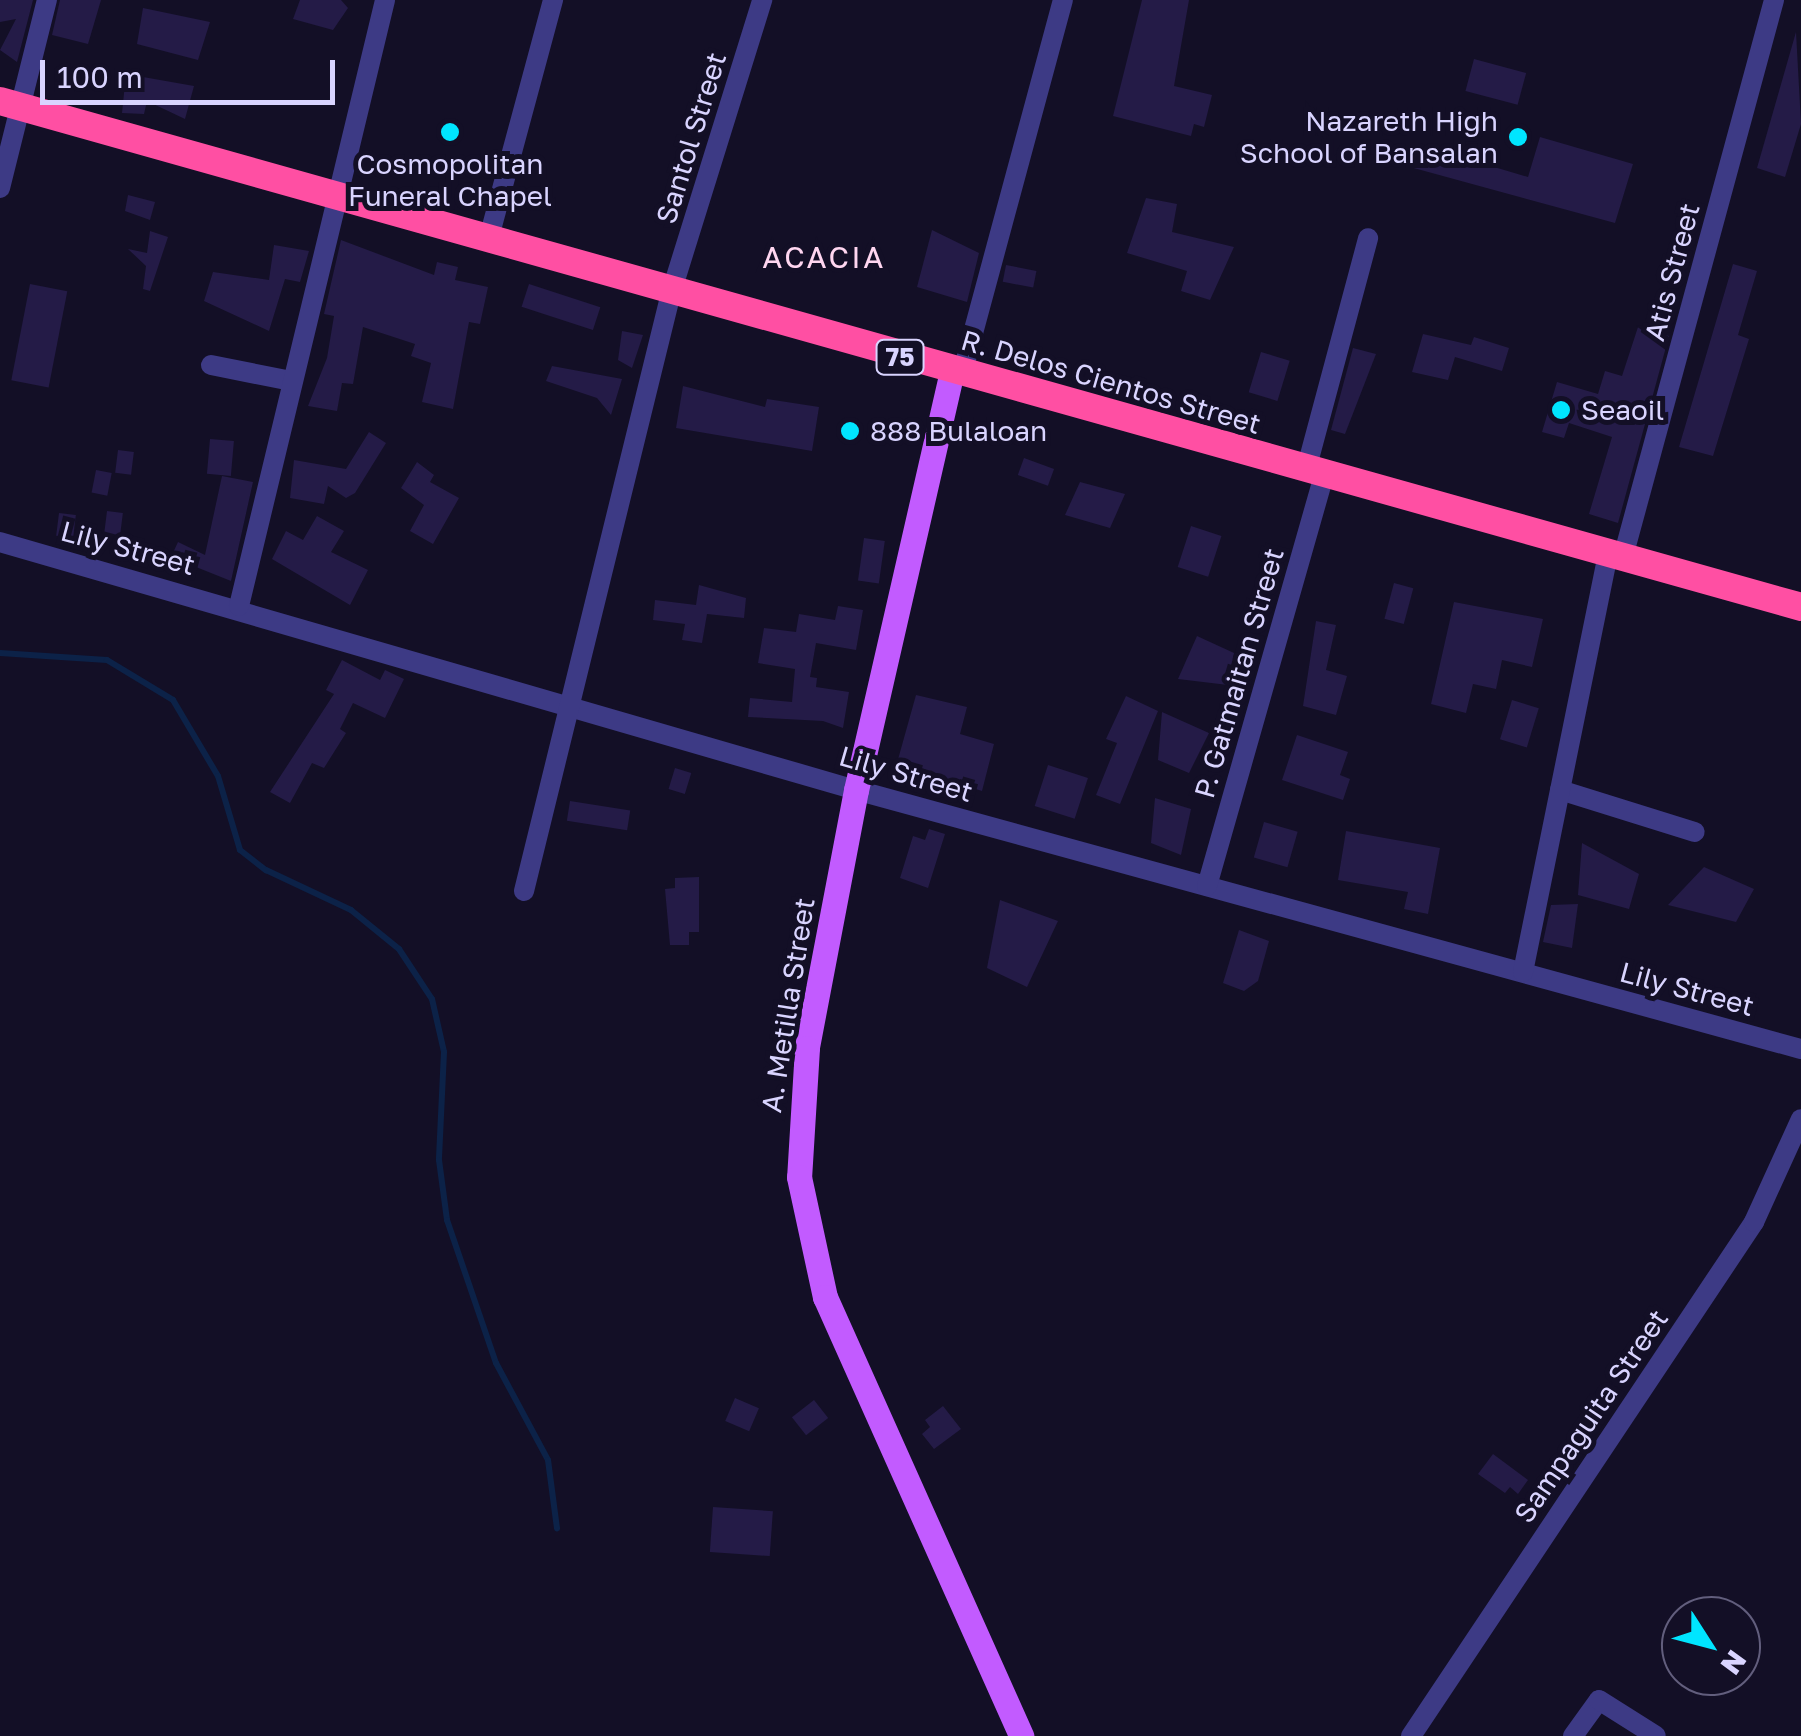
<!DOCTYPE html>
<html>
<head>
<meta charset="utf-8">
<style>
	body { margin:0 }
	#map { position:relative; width:1801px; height:1736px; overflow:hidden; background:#130f26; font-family:"Golos Text",sans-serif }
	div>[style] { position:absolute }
	.stream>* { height:6px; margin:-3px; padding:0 3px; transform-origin:3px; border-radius:3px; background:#0c2248 }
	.building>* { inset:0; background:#241b47; transform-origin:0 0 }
	.minor>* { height:20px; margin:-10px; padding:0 10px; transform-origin:10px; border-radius:10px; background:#3d3a85 }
	.major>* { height:25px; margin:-12.5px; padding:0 12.5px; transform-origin:12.5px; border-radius:12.5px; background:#c25bff }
	.highway>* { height:28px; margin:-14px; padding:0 14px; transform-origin:14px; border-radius:14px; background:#ff4fa3 }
	.dots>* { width:28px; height:28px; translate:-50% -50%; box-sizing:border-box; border:5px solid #130f26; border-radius:50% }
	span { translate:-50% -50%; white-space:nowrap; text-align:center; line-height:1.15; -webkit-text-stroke:10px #130f26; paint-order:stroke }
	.shield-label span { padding:2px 8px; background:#130f26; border:2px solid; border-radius:8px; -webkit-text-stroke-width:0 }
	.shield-label { font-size:25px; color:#d9d4ff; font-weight:700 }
	.poi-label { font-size:28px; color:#d9d4ff }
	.right { translate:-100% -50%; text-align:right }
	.left { translate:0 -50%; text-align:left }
	.street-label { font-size:28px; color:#d9d4ff }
	.neighbourhood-label { font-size:30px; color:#ffd6f0; letter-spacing:2.5px }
	.north { position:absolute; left:1661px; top:1596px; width:100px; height:100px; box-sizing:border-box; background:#130f26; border:2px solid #625e7d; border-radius:50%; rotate:126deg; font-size:28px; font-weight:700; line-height:40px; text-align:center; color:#d9d4ff }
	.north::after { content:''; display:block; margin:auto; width:35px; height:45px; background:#00e5ff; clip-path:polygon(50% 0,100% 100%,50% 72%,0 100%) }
	.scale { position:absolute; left:40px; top:60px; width:295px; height:45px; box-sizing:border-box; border:5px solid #d9d4ff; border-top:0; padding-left:12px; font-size:30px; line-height:35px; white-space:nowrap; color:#d9d4ff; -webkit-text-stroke:8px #130f26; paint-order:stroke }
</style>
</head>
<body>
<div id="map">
	<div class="stream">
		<div style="left:0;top:653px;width:107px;rotate:3.7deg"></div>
		<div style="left:107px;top:660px;width:77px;rotate:31.2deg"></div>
		<div style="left:173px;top:700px;width:88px;rotate:59.4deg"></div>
		<div style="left:218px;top:776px;width:77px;rotate:73.4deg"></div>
		<div style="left:240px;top:850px;width:33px;rotate:38deg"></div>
		<div style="left:266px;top:870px;width:94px;rotate:25.2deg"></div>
		<div style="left:351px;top:910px;width:62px;rotate:39.1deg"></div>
		<div style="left:399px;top:949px;width:60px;rotate:56.6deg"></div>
		<div style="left:432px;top:999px;width:54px;rotate:77.2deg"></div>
		<div style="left:444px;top:1052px;width:108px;rotate:92.7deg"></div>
		<div style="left:439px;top:1160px;width:61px;rotate:82.4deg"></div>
		<div style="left:447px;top:1220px;width:151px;rotate:71.1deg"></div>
		<div style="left:496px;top:1363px;width:110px;rotate:61.8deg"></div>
		<div style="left:548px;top:1460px;width:69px;rotate:82.5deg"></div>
	</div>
	<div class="building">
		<div style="clip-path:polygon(0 0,33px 0,17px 62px,0 50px,16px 19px,0 22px)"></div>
		<div style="clip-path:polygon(60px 0,101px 0,88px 44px,52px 35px)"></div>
		<div style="clip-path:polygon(300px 0,341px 0,348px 8px,333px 30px,293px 19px)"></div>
		<div style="clip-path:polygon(1142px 0,1189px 0,1174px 86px,1212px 95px,1204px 127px,1194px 124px,1191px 136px,1113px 116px)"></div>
		<div style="clip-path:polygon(143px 8px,210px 22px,198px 60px,137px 44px)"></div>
		<div style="clip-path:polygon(1796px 32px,1801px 124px,1785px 177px,1757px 168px)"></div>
		<div style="left:1474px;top:59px;width:54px;height:33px;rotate:15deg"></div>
		<div style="clip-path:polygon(126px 74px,194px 86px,185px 119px,147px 101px,144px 114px,122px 113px)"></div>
		<div style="clip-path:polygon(1540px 137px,1633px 164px,1615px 223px,1410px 167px,1417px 144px,1528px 177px)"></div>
		<div style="clip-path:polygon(128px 195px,155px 202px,150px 220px,125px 211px)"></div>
		<div style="clip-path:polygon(1146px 198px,1177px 204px,1172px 232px,1234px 247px,1210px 300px,1181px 291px,1187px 271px,1127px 253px)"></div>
		<div style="clip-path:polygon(932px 230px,979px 253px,967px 302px,917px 287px)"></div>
		<div style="clip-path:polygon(150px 231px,168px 237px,150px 291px,143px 289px,146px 266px,128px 249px,147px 253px)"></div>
		<div style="clip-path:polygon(341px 240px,434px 275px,437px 262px,458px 267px,455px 280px,488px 287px,480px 324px,469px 322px,453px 409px,422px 402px,431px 363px,411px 356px,415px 344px,363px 327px,353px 384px,342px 383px,337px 411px,308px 406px,327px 358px,334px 316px,324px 314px)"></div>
		<div style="clip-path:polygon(274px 245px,309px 251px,300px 282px,285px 279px,269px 331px,204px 301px,213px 272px,269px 280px)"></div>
		<div style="clip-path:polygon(1733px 264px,1757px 271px,1738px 335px,1749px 339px,1713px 456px,1679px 447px)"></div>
		<div style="left:1006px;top:265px;width:31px;height:17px;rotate:11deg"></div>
		<div style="left:30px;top:284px;width:38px;height:98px;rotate:11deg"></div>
		<div style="left:529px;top:284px;width:75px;height:24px;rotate:18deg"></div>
		<div style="clip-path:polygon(1638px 327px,1669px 336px,1618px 523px,1589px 514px,1612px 437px,1569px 423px,1564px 438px,1542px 432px,1557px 382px,1598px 394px,1605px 371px,1622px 376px)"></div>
		<div style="clip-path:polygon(622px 331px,643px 335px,632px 368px,618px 360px)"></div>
		<div style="clip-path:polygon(1423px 334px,1471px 345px,1474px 337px,1509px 348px,1502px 371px,1455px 357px,1448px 380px,1412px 372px)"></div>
		<div style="clip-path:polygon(1353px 348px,1376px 354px,1345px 434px,1331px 430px)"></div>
		<div style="left:1261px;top:352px;width:30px;height:42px;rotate:17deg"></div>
		<div style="clip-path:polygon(552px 366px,622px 379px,611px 415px,597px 398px,546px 381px)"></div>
		<div style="clip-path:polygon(683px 386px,765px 407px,767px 399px,819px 407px,812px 451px,676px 428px)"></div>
		<div style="clip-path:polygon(369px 432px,386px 443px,355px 493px,346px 498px,328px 486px,324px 504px,290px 498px,294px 460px,346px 469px)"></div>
		<div style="left:210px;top:439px;width:24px;height:35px;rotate:5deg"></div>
		<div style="left:118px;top:450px;width:16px;height:23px;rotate:7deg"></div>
		<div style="left:1024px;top:458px;width:32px;height:18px;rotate:20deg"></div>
		<div style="clip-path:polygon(417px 462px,434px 475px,430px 482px,459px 498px,433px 544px,410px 531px,424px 505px,401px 488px)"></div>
		<div style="left:96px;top:470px;width:16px;height:23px;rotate:11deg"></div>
		<div style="clip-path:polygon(222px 476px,253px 482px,231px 581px,171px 557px,178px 542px,205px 555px)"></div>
		<div style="clip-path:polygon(1080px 482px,1125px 494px,1110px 528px,1065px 515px)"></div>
		<div style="left:107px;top:511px;width:16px;height:23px;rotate:7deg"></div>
		<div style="left:59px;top:513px;width:17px;height:23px;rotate:7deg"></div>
		<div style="clip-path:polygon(317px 516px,344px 531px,331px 552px,368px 570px,350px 605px,272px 559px,286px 531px,303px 540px)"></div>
		<div style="left:1191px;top:526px;width:32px;height:43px;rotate:18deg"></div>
		<div style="left:864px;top:538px;width:21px;height:43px;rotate:8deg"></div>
		<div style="left:1394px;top:583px;width:20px;height:37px;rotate:15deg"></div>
		<div style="clip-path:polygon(699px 585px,746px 598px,744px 618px,707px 614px,702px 643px,682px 640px,685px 624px,653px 620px,655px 600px,696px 605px)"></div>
		<div style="clip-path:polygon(1454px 602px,1543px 619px,1532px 667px,1502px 660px,1496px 689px,1473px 684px,1466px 713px,1431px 704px)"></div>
		<div style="clip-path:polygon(838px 606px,863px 610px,856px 650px,816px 643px,810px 677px,817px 678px,816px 687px,849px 692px,843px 728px,823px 721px,748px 717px,750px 698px,792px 702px,795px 669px,758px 663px,764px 628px,796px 632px,799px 614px,835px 620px)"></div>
		<div style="clip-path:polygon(1316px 621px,1336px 625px,1326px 670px,1347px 676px,1336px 715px,1303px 706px)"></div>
		<div style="clip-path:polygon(1197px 636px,1234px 653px,1228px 685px,1178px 679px)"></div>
		<div style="clip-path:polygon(342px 660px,380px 680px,385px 670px,404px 679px,385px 718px,353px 703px,340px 729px,346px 733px,324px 768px,312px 763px,290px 803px,270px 792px,334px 694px,326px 690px)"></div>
		<div style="clip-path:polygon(916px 695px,967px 707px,960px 734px,994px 744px,982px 791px,897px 763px)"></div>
		<div style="clip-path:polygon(1126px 696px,1158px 711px,1120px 804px,1096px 795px,1117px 743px,1106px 739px)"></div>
		<div style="left:1512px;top:700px;width:28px;height:41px;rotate:17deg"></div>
		<div style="clip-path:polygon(1162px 712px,1209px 733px,1189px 773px,1158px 760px)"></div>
		<div style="clip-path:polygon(1297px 735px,1348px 752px,1340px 775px,1350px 779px,1343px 800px,1282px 780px)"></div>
		<div style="left:1048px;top:765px;width:42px;height:43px;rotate:18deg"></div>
		<div style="left:675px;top:768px;width:17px;height:22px;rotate:17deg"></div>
		<div style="clip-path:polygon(1155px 798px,1191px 809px,1181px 855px,1151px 843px)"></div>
		<div style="left:570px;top:801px;width:61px;height:20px;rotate:9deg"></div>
		<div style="left:1264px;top:822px;width:35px;height:37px;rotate:16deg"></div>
		<div style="clip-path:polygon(929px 829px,945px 834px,928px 888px,900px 878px,913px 836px,925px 840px)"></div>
		<div style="clip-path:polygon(1346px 831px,1440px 848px,1428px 914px,1404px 909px,1408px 892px,1338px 880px)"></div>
		<div style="clip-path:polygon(1582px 843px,1639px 874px,1629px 909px,1578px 895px)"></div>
		<div style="clip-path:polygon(1704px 867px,1754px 889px,1736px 922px,1668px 905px)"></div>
		<div style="clip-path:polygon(699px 877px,699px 932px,689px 932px,689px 945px,670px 945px,665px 889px,675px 888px,675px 878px)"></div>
		<div style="clip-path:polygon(1000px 900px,1058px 921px,1027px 987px,987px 968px)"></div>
		<div style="clip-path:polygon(1578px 904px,1572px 948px,1543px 942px,1551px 905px)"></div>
		<div style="clip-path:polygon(1239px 930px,1269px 941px,1258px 981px,1244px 991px,1223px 983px)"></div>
		<div style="left:735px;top:1398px;width:26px;height:25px;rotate:23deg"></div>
		<div style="left:814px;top:1400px;width:23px;height:28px;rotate:52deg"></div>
		<div style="clip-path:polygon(943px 1406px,961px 1429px,934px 1449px,922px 1434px,930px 1427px,925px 1420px)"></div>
		<div style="clip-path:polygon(1493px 1454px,1528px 1480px,1518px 1494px,1510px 1487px,1505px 1493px,1478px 1474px)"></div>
		<div style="left:713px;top:1507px;width:60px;height:45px;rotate:4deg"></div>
	</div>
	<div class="minor">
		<div style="left:0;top:188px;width:194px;rotate:-76deg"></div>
		<div style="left:488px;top:241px;width:250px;rotate:-74.9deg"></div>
		<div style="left:211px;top:365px;width:82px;rotate:11.3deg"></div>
		<div style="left:962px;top:374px;width:387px;rotate:-74.9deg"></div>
		<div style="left:1306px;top:470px;width:240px;rotate:-75deg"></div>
		<div style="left:0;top:542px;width:891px;rotate:16.16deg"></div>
		<div style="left:856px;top:790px;width:980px;rotate:15.33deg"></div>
		<div style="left:1623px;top:557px;width:577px;rotate:-74.83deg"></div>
		<div style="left:239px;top:606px;width:623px;rotate:-76.45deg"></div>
		<div style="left:1560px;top:790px;width:141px;rotate:17.3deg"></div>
		<div style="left:1207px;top:886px;width:428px;rotate:-74.1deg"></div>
		<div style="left:524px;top:891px;width:616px;rotate:-76.19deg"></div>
		<div style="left:671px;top:293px;width:307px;rotate:-72.7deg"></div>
		<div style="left:1523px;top:972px;width:428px;rotate:-78.5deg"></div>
		<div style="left:1411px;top:1736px;width:618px;rotate:-56.28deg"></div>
		<div style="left:1754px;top:1222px;width:113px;rotate:-65.5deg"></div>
		<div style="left:1573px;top:1736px;width:44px;rotate:-54.2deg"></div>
		<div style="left:1599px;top:1700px;width:67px;rotate:32.3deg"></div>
	</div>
	<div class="major">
		<div style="left:952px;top:371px;width:430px;rotate:102.9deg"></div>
		<div style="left:856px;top:790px;width:263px;rotate:100.8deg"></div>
		<div style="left:807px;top:1048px;width:129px;rotate:93.5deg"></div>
		<div style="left:799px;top:1177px;width:123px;rotate:77.8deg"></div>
		<div style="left:825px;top:1297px;width:481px;rotate:65.9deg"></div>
	</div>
	<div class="highway">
		<div style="left:0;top:101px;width:1871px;rotate:15.69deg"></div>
	</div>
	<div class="dots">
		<div style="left:450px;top:132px;background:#00e5ff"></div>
		<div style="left:1518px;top:137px;background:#00e5ff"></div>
		<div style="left:1561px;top:410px;background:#00e5ff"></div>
		<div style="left:850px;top:431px;background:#00e5ff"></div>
	</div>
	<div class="shield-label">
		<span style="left:900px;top:357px">75</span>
	</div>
	<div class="poi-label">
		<span class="right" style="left:1498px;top:137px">Nazareth High<br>School of Bansalan</span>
		<span style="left:450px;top:180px">Cosmopolitan<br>Funeral Chapel</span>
		<span class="left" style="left:1581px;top:410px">Seaoil</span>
		<span class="left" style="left:870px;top:431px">888 Bulaloan</span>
	</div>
	<div class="street-label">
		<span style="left:691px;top:138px;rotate:-73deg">Santol Street</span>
		<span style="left:1672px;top:272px;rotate:-75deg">Atis Street</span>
		<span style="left:1111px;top:382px;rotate:16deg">R. Delos Cientos Street</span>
		<span style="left:128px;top:548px;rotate:15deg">Lily Street</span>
		<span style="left:1239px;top:673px;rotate:-74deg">P. Gatmaitan Street</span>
		<span style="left:906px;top:774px;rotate:16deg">Lily Street</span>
		<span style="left:1687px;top:989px;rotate:15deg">Lily Street</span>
		<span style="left:788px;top:1005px;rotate:-81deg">A. Metilla Street</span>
		<span style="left:1591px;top:1416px;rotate:-56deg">Sampaguita Street</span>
	</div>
	<div class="neighbourhood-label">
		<span style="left:824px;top:257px">ACACIA</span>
	</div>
	<div class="north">N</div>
	<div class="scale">100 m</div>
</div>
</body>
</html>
